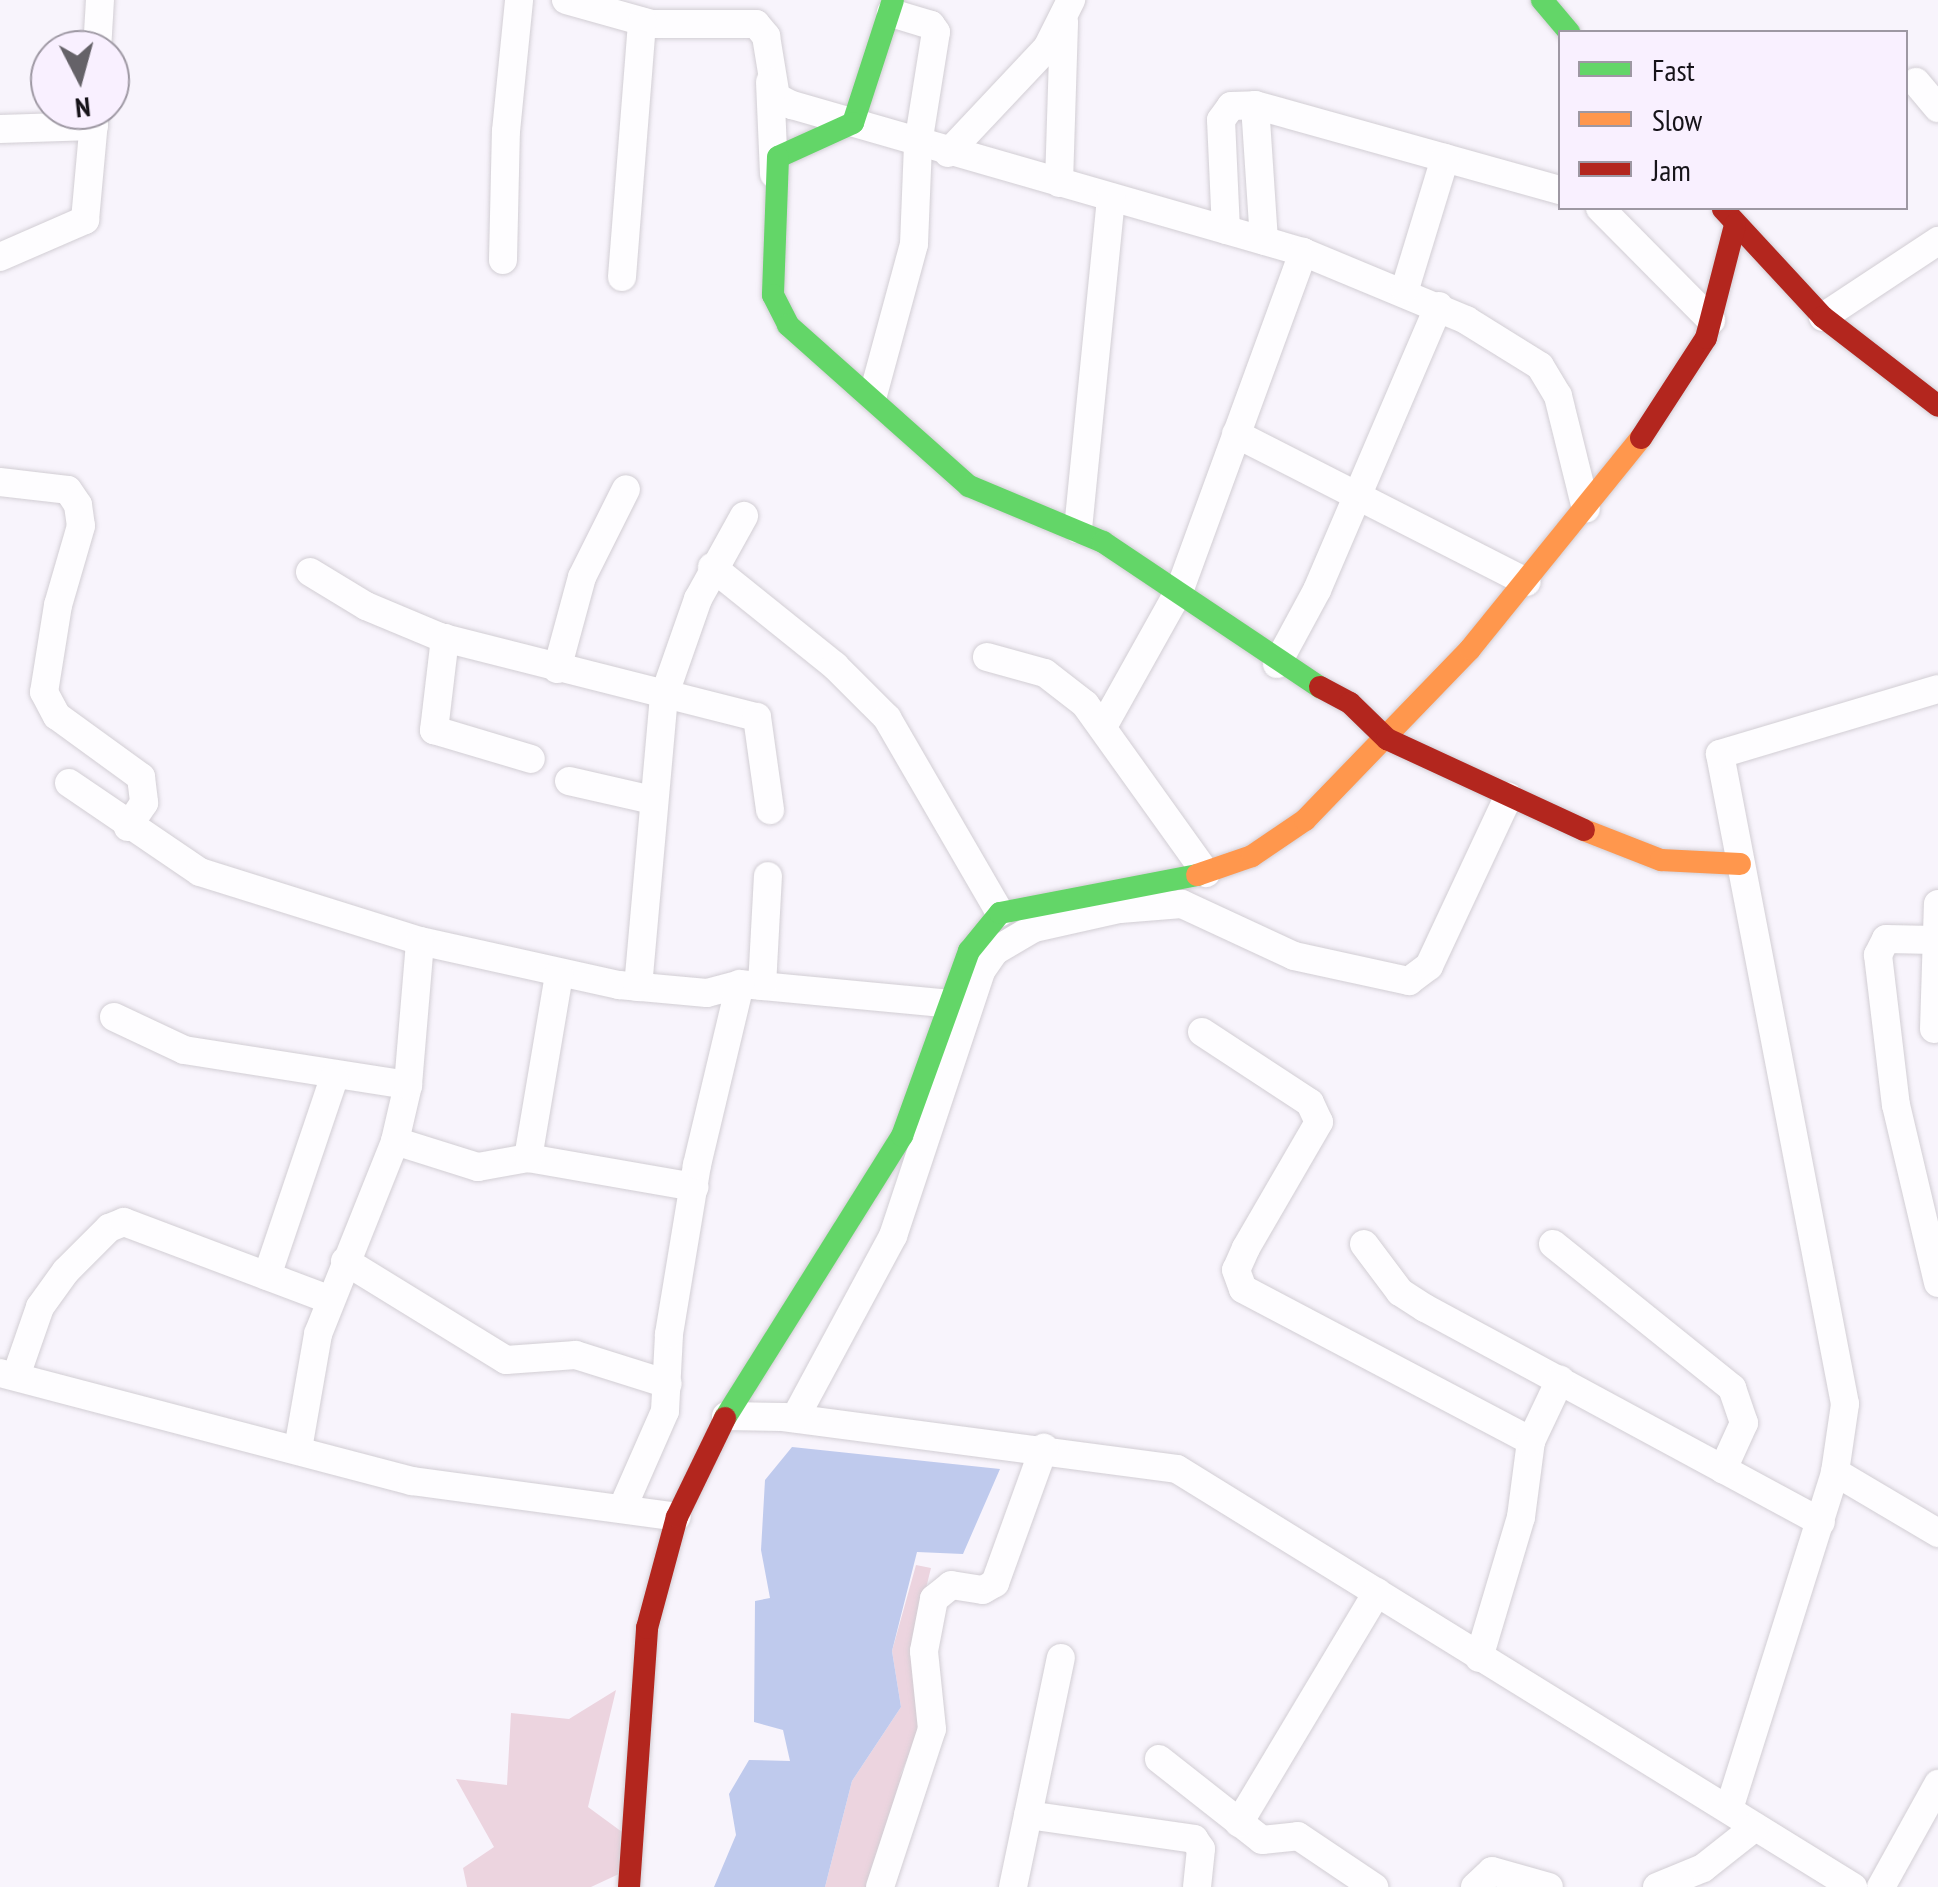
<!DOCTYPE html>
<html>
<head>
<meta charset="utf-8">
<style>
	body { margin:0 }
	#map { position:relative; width:1938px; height:1887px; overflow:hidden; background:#f8f4fc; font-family:"PT Sans Narrow",sans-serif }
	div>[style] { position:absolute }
	.green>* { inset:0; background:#ecd4df }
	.water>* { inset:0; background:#bfcaed }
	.roads { filter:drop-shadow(0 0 2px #d2ced4) drop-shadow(0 0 2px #d2ced4) }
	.street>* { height:28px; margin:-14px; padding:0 14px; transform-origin:14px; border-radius:14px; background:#fefdff }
	.fast>* { height:22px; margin:-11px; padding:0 11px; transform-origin:11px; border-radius:11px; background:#63d668 }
	.slow>* { height:22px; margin:-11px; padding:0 11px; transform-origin:11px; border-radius:11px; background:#ff974d }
	.jam>* { height:22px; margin:-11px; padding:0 11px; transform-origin:11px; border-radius:11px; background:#b3261e }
	span { translate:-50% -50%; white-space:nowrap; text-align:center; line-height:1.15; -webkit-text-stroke:8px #f9f0ff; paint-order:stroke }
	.legend { position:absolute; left:1558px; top:30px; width:350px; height:180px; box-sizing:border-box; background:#f9f0ff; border:2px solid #9e98a3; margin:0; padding:12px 18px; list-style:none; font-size:30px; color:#161319 }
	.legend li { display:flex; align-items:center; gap:20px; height:50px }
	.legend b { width:50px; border:2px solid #9e98a3 }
	.north { position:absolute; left:30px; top:30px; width:100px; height:100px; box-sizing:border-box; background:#f9f0ff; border:2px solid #9e98a3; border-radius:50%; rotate:174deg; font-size:28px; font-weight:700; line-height:40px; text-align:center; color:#161319 }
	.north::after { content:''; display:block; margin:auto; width:35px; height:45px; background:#656268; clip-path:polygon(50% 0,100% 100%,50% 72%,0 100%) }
</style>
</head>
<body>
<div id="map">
	<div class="green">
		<div style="clip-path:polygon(916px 1565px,931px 1568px,910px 1652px,926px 1715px,899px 1778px,922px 1738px,875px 1887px,825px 1887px,852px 1781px,901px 1707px,892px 1651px)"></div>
		<div style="clip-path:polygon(616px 1690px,588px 1807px,633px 1840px,621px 1873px,591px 1887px,467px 1887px,463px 1868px,494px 1847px,456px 1779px,507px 1785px,511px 1713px,569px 1719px)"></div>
	</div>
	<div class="water">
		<div style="clip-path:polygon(792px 1447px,1000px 1469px,963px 1554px,917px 1552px,892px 1651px,901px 1707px,852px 1781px,825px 1887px,714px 1887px,736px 1835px,729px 1794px,749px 1760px,790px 1761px,783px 1730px,754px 1722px,755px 1601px,770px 1598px,761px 1550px,765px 1480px)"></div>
	</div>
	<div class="roads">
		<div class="street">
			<div style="left:566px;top:0;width:89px;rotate:15.6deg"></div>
			<div style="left:652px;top:24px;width:104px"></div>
			<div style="left:756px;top:24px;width:16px;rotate:50deg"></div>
			<div style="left:766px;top:36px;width:62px;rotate:80.7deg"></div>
			<div style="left:776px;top:97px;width:18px;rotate:27deg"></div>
			<div style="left:792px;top:105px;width:532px;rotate:16.05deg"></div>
			<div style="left:1303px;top:252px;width:177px;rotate:22.6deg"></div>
			<div style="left:1466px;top:320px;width:87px;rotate:31.9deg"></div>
			<div style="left:1540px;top:366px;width:35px;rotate:59deg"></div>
			<div style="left:1558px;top:396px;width:116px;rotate:76.1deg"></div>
			<div style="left:97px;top:50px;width:50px;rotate:-86.6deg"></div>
			<div style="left:770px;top:82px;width:92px;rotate:87.5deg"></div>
			<div style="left:1916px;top:82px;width:34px;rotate:50deg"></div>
			<div style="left:1255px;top:105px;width:136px;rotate:86.2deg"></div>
			<div style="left:0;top:129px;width:94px;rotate:-1.8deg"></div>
			<div style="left:948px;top:153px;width:144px;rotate:-46.7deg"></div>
			<div style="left:1047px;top:48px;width:54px;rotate:-63.4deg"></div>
			<div style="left:1059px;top:183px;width:161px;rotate:-88.2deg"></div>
			<div style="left:1600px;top:208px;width:158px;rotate:45.3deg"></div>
			<div style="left:1226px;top:230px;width:110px;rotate:-92.6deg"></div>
			<div style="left:1221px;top:120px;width:17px;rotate:-54deg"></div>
			<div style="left:1231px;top:106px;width:24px;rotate:-2deg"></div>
			<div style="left:1255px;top:105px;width:317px;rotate:15.6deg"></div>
			<div style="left:0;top:257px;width:93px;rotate:-23.5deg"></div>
			<div style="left:85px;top:220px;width:110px;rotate:-84.8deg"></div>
			<div style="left:503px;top:260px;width:129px;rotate:-88.7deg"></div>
			<div style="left:506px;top:131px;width:132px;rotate:-84.3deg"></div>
			<div style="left:622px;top:277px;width:256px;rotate:-85.5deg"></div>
			<div style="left:1405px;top:289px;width:137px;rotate:-73deg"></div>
			<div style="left:1823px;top:317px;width:138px;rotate:-33.5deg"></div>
			<div style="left:873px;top:395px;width:156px;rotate:-74.8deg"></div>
			<div style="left:914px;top:244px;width:100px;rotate:-87.7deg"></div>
			<div style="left:918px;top:144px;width:113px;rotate:-80.9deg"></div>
			<div style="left:936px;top:32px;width:9px;rotate:-126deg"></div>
			<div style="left:931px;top:25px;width:42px;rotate:-163.3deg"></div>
			<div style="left:1236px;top:434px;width:326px;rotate:27deg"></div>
			<div style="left:0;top:482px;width:68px;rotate:6.7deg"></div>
			<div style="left:68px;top:490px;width:18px;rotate:56deg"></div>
			<div style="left:78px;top:505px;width:21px;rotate:82deg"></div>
			<div style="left:81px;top:526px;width:82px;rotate:106.2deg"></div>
			<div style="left:58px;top:605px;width:88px;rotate:99.1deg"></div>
			<div style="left:44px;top:692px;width:27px;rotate:62deg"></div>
			<div style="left:57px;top:716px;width:104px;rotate:36deg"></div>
			<div style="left:141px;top:777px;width:26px;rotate:83deg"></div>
			<div style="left:144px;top:803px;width:29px;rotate:124deg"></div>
			<div style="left:1078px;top:529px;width:333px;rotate:-84.3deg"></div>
			<div style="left:712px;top:567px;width:158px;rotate:38.8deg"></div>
			<div style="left:835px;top:666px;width:74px;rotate:45deg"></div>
			<div style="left:887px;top:718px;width:225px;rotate:59.9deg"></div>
			<div style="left:310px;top:572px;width:66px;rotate:31.3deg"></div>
			<div style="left:366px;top:606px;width:80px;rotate:22.7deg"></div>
			<div style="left:440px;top:637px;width:327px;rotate:14.2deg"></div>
			<div style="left:757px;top:717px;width:94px;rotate:82deg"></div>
			<div style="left:445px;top:638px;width:93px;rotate:96.8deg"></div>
			<div style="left:434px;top:730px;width:101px;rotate:16.6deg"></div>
			<div style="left:987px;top:657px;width:60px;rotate:15.4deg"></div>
			<div style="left:1045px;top:673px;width:51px;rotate:37.8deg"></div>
			<div style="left:1085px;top:704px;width:208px;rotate:54.4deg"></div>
			<div style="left:1277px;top:664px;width:84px;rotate:-61.6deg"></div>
			<div style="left:1317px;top:590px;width:309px;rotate:-66.8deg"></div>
			<div style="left:557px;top:669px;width:95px;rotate:-74.8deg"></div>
			<div style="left:582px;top:577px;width:98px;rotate:-63.4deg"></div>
			<div style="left:1104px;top:725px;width:156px;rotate:-60.8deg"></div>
			<div style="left:1180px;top:589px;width:359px;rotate:-69.9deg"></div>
			<div style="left:569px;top:781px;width:85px;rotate:12.9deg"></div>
			<div style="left:69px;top:783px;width:158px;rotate:34.2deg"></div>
			<div style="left:200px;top:872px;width:231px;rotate:17.4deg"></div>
			<div style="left:420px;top:941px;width:204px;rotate:12.5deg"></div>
			<div style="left:619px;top:985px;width:88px;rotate:5.2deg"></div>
			<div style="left:707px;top:993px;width:34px;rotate:-15deg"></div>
			<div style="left:740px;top:984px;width:211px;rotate:5.4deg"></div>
			<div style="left:1935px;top:940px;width:49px;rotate:-178.8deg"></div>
			<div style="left:1886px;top:939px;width:18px;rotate:117deg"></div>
			<div style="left:1878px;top:955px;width:151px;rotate:83.2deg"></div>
			<div style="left:1896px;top:1105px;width:183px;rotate:76.7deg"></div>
			<div style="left:762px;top:986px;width:110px;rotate:-86.9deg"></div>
			<div style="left:638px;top:987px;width:292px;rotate:-84.9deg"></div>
			<div style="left:664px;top:696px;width:103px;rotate:-70.7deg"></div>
			<div style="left:698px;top:599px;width:95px;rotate:-61deg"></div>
			<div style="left:114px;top:1017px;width:77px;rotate:25.2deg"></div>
			<div style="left:184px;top:1050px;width:227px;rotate:8.9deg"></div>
			<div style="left:1934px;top:1029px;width:125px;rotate:-88.2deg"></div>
			<div style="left:1202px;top:1032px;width:129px;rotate:33.3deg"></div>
			<div style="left:1310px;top:1103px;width:21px;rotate:65deg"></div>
			<div style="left:1319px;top:1122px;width:146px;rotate:120.1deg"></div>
			<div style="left:1246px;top:1248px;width:24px;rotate:114deg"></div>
			<div style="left:1236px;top:1270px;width:20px;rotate:70deg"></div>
			<div style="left:1243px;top:1289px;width:326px;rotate:27.8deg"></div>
			<div style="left:1531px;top:1441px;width:77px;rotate:97.5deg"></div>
			<div style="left:1521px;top:1517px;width:147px;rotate:106.6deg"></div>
			<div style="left:395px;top:1141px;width:87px;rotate:17.4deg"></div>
			<div style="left:478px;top:1167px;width:51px;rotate:-10.2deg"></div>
			<div style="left:528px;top:1158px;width:169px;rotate:9.9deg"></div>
			<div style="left:528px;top:1158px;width:187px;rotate:-80.4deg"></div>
			<div style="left:1364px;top:1244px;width:60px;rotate:53.1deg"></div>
			<div style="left:1400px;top:1292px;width:30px;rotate:33deg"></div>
			<div style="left:1425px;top:1308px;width:450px;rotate:28.4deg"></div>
			<div style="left:1553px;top:1244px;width:230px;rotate:38.8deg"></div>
			<div style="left:1732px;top:1388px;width:37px;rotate:71deg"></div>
			<div style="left:1744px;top:1423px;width:51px;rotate:114.5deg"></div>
			<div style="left:345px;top:1261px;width:189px;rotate:31.6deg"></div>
			<div style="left:506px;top:1360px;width:70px;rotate:-4.1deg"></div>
			<div style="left:576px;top:1355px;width:96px;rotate:17.5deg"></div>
			<div style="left:267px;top:1276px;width:209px;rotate:-71.3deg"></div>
			<div style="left:0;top:1373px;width:426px;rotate:14.7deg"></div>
			<div style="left:412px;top:1481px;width:267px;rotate:7.7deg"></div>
			<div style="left:16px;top:1376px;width:73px;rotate:-70.8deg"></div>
			<div style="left:40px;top:1307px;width:44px;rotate:-54.2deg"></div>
			<div style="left:66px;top:1271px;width:61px;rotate:-45deg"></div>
			<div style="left:109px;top:1228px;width:16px;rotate:-22deg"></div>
			<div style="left:124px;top:1222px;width:220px;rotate:20.7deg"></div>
			<div style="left:726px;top:1416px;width:57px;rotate:1deg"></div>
			<div style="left:783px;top:1417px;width:397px;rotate:7.5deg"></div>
			<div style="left:1177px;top:1469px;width:795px;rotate:31.73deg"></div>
			<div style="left:795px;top:1418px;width:207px;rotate:-61.7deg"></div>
			<div style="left:893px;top:1236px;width:279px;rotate:-71.6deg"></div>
			<div style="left:981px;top:971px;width:24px;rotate:-55deg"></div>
			<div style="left:995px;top:951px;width:45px;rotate:-30.5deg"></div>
			<div style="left:1034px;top:928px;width:88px;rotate:-12.5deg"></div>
			<div style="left:1120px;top:909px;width:62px;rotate:-4.6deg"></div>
			<div style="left:1182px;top:904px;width:123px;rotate:24.9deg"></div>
			<div style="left:1294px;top:956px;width:118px;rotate:12.3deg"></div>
			<div style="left:1409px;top:981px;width:25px;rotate:-37deg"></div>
			<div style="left:1429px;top:966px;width:187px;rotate:-64.9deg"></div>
			<div style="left:1531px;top:1441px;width:68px;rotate:-64.6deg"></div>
			<div style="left:298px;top:1449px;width:117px;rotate:-80.1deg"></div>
			<div style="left:318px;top:1334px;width:208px;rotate:-68.2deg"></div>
			<div style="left:395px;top:1141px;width:57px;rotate:-76.9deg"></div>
			<div style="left:408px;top:1085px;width:144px;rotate:-85.2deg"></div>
			<div style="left:1835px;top:1472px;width:120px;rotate:30.6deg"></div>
			<div style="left:622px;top:1509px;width:107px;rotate:-66.3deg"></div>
			<div style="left:665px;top:1411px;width:77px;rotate:-87deg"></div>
			<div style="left:669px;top:1334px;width:171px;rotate:-80.6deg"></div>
			<div style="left:697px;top:1165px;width:186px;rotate:-76.6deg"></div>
			<div style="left:1159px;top:1759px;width:131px;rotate:38.2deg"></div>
			<div style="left:1262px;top:1840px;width:36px;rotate:-6deg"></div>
			<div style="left:1298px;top:1836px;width:92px;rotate:33.9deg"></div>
			<div style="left:1729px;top:1809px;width:353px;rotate:-72.5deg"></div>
			<div style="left:1835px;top:1472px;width:69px;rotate:-81.6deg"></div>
			<div style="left:1845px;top:1404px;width:662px;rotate:-100.89deg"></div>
			<div style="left:1720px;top:754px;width:227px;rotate:-16.6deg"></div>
			<div style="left:1028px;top:1815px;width:168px;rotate:8.2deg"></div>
			<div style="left:1194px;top:1839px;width:12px;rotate:55deg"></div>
			<div style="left:1201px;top:1849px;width:38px;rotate:96deg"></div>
			<div style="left:1239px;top:1823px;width:269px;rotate:-59.1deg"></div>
			<div style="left:880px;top:1887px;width:166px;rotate:-71.8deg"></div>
			<div style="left:932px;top:1729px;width:78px;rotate:-95.9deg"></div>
			<div style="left:924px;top:1651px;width:53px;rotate:-79.1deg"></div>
			<div style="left:934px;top:1599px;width:22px;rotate:-39deg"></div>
			<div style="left:951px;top:1585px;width:32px;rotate:9deg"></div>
			<div style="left:983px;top:1590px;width:14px;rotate:-30deg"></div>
			<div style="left:995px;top:1583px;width:144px;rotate:-70.1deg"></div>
			<div style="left:1013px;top:1887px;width:234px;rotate:-78.2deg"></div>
			<div style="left:1475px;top:1887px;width:23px;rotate:-43deg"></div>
			<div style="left:1492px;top:1871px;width:59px;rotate:15.7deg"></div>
			<div style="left:1657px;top:1887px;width:50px;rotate:-22.4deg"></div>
			<div style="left:1703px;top:1868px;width:66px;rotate:-38.3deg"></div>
			<div style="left:1881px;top:1887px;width:118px;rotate:-61deg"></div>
		</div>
		<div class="fast">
			<div style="left:893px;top:0;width:129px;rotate:108deg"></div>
			<div style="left:853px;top:123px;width:82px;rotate:155.6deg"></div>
			<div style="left:778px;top:157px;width:138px;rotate:92.1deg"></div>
			<div style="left:773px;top:295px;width:34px;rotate:63deg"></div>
			<div style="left:788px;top:325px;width:242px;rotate:41.7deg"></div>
			<div style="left:969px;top:486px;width:145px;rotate:22.7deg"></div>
			<div style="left:1103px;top:542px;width:261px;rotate:33.8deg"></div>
			<div style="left:1542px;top:0;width:42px;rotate:49.8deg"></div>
			<div style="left:725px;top:1418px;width:333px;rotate:-57.9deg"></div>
			<div style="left:902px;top:1136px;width:197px;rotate:-70.1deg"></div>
			<div style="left:969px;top:951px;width:49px;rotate:-50.8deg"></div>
			<div style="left:1000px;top:913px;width:201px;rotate:-10.9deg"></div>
		</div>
		<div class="slow">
			<div style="left:1584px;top:830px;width:83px;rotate:21.3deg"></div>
			<div style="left:1661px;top:860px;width:79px;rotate:2.9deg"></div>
			<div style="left:1197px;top:875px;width:58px;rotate:-19.1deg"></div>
			<div style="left:1252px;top:856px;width:64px;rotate:-34.2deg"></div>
			<div style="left:1305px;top:820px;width:238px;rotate:-46deg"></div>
			<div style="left:1470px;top:649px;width:272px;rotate:-51deg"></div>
		</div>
		<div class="jam">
			<div style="left:1723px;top:209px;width:147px;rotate:47.2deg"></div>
			<div style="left:1823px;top:317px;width:145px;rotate:37.7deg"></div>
			<div style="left:1641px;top:438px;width:119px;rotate:-57deg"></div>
			<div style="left:1706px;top:338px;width:117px;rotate:-75.6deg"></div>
			<div style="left:1320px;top:687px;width:34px;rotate:28deg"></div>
			<div style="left:1350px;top:703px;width:52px;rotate:44.2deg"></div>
			<div style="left:1387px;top:739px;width:217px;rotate:24.8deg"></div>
			<div style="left:629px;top:1887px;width:260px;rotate:-86deg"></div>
			<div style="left:647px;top:1628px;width:115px;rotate:-74.9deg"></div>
			<div style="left:677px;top:1517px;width:110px;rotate:-64.1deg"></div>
		</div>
	</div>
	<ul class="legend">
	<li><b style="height:12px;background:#63d668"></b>Fast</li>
	<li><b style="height:12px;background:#ff974d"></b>Slow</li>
	<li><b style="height:12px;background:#b3261e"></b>Jam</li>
	</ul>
	<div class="north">N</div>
</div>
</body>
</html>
